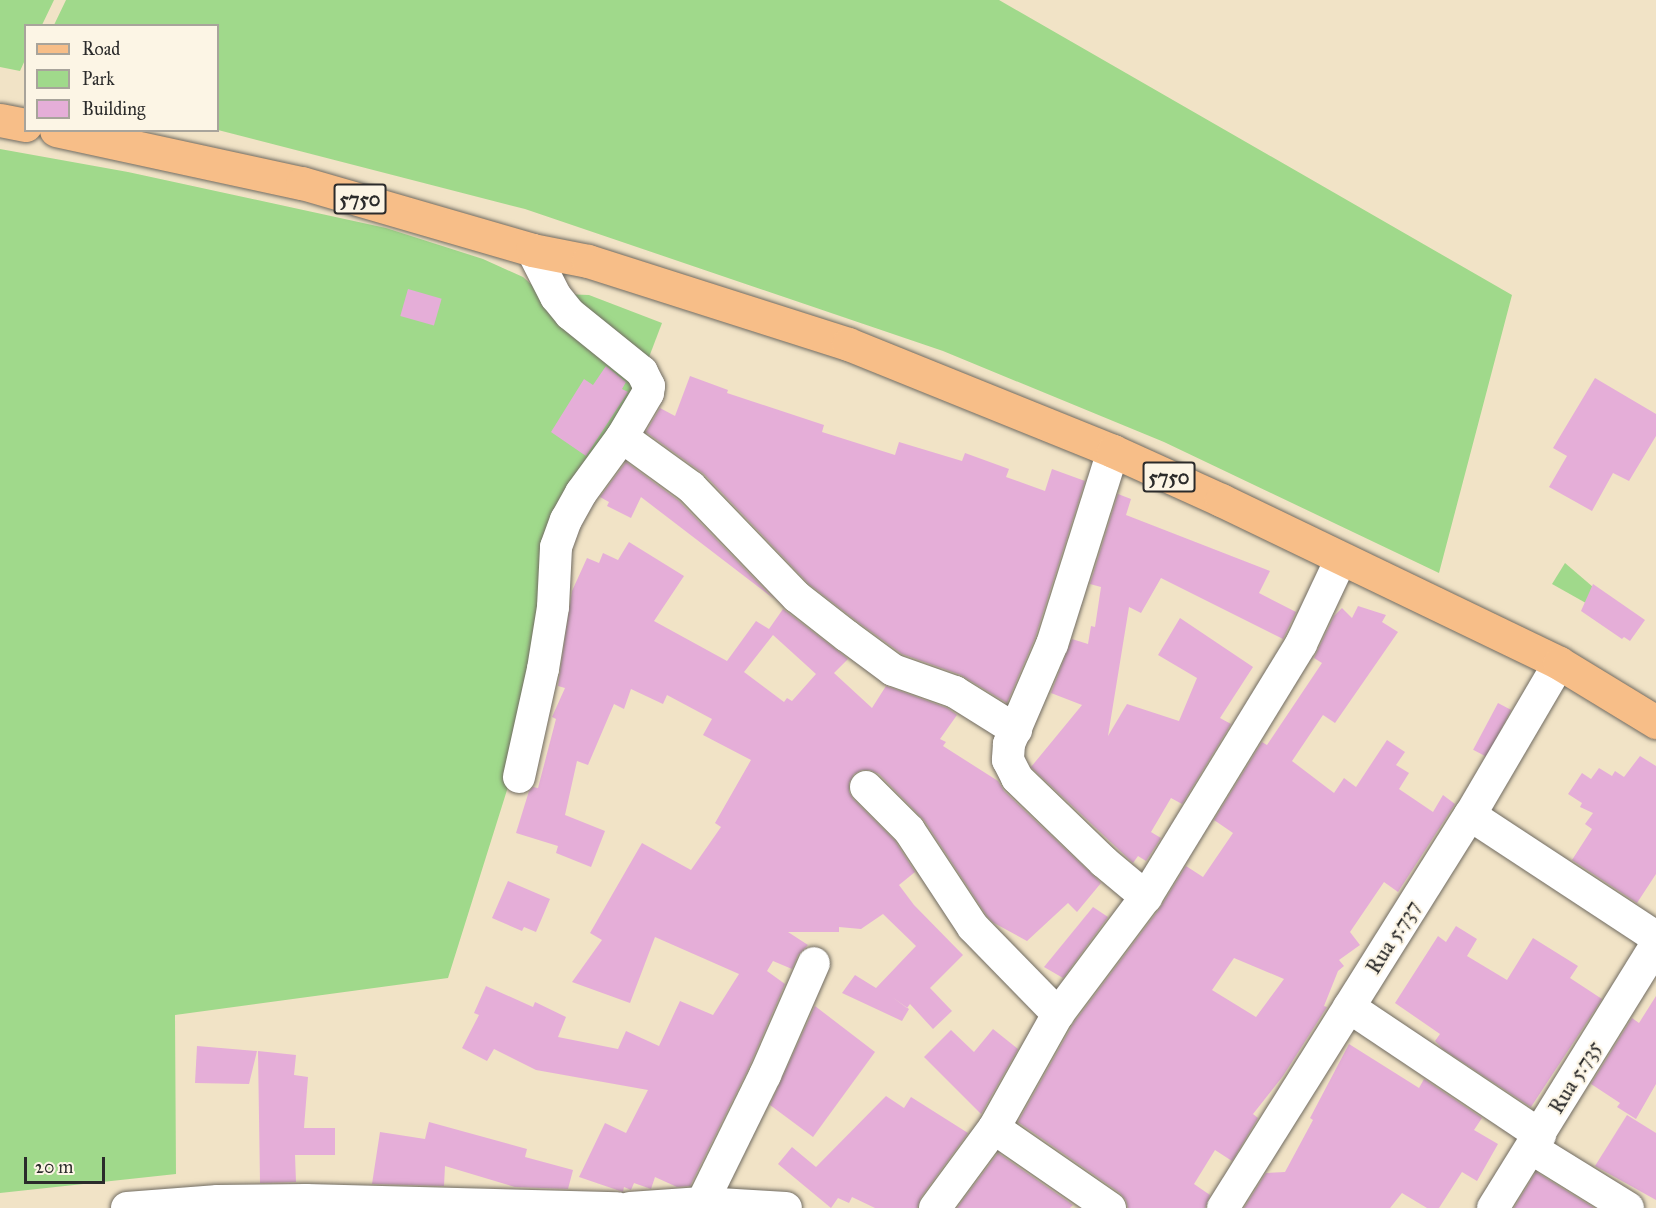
<!DOCTYPE html>
<html>
<head>
<meta charset="utf-8">
<style>
	body { margin:0 }
	#map { position:relative; width:1656px; height:1208px; overflow:hidden; background:#f1e3c6; font-family:"IM FELL Great Primer",serif }
	div>[style] { position:absolute }
	.green>* { inset:0; background:#a0d98b }
	.building>* { inset:0; background:#e5aed8; transform-origin:0 0 }
	.roads { filter:drop-shadow(0 0 2px #706b61) drop-shadow(0 0 2px #706b61) }
	.minor>* { height:32px; margin:-16px; padding:0 16px; transform-origin:16px; border-radius:16px; background:#fff }
	.primary>* { height:33px; margin:-16.5px; padding:0 16.5px; transform-origin:16.5px; border-radius:16.5px; background:#f7be88 }
	span { translate:-50% -50%; white-space:nowrap; text-align:center; line-height:1.15; -webkit-text-stroke:4.5px #fcf5e5; paint-order:stroke }
	.shield-label span { padding:2px 4px; background:#fcf5e5; border:2px solid; border-radius:4px; -webkit-text-stroke-width:0 }
	.shield-label { font-size:20px; color:#2b2b2b; font-weight:700 }
	.street-label { font-size:21px; color:#2b2b2b }
	.legend { position:absolute; left:24px; top:24px; width:195px; height:108px; box-sizing:border-box; background:#fcf5e5; border:2px solid #a8a49b; margin:0; padding:8px 10px; list-style:none; font-size:18px; color:#2b2b2b }
	.legend li { display:flex; align-items:center; gap:12px; height:30px }
	.legend b { width:30px; border:2px solid #a8a49b }
	.scale { position:absolute; left:24px; top:1157px; width:81px; height:27px; box-sizing:border-box; border:3px solid #2b2b2b; border-top:0; padding-left:8px; font-size:18px; line-height:21px; white-space:nowrap; color:#2b2b2b; -webkit-text-stroke:4px #fcf5e5; paint-order:stroke }
</style>
</head>
<body>
<div id="map">
	<div class="green">
		<div style="clip-path:polygon(0 0,54px 0,42px 25px,26px 26px,25px 60px,20px 71px,0 67px)"></div>
		<div style="clip-path:polygon(66px 0,999px 0,1512px 295px,1439px 573px,1164px 442px,943px 351px,525px 209px,218px 130px,218px 26px,54px 25px)"></div>
		<div style="clip-path:polygon(0 149px,128px 172px,386px 228px,483px 259px,523px 277px,638px 382px,576px 492px,524px 736px,448px 978px,175px 1015px,176px 1174px,0 1193px)"></div>
		<div style="clip-path:polygon(562px 294px,589px 295px,662px 323px,646px 365px)"></div>
		<div style="clip-path:polygon(1565px 563px,1600px 593px,1593px 607px,1552px 584px)"></div>
	</div>
	<div class="building">
		<div style="left:408px;top:289px;width:35px;height:28px;rotate:16deg"></div>
		<div style="clip-path:polygon(606px 366px,626px 382px,622px 389px,628px 392px,586px 456px,551px 432px,584px 379px,593px 385px)"></div>
		<div style="clip-path:polygon(690px 376px,728px 390px,727px 393px,824px 425px,822px 432px,895px 455px,899px 442px,962px 461px,965px 453px,1009px 469px,1006px 477px,1045px 491px,1052px 469px,1085px 481px,1035px 638px,1007px 703px,961px 675px,902px 654px,858px 622px,809px 584px,704px 474px,646px 432px,660px 408px,675px 416px)"></div>
		<div style="clip-path:polygon(1595px 378px,1656px 414px,1656px 436px,1629px 481px,1613px 473px,1592px 511px,1549px 487px,1567px 456px,1553px 448px)"></div>
		<div style="clip-path:polygon(626px 462px,679px 501px,774px 599px,641px 497px,631px 518px,607px 506px,609px 502px,600px 497px)"></div>
		<div style="clip-path:polygon(1118px 494px,1131px 499px,1126px 515px,1270px 571px,1259px 593px,1296px 612px,1283px 639px,1161px 578px,1141px 613px,1129px 607px,1108px 736px,1127px 704px,1179px 721px,1197px 678px,1158px 655px,1180px 618px,1253px 667px,1220px 718px,1231px 724px,1182px 804px,1171px 798px,1151px 832px,1161px 838px,1146px 861px,1138px 856px,1133px 863px,1031px 767px,1082px 705px,1051px 693px,1072px 639px,1088px 644px,1091px 626px,1095px 627px,1101px 587px,1090px 584px)"></div>
		<div style="clip-path:polygon(evenodd,629px 542px,684px 576px,654px 621px,727px 661px,756px 621px,769px 629px,783px 609px,848px 659px,834px 673px,872px 708px,886px 686px,947px 708px,957px 715px,940px 739px,946px 742px,943px 746px,998px 781px,1004px 791px,1101px 883px,1077px 912px,1068px 903px,1027px 941px,994px 923px,987px 916px,924px 820px,879px 774px,870px 770px,862px 770px,854px 774px,849px 783px,849px 792px,853px 799px,895px 841px,915px 872px,899px 885px,914px 905px,963px 955px,930px 988px,952px 1011px,933px 1029px,910px 1004px,907px 1008px,892px 997px,909px 1009px,902px 1021px,842px 993px,855px 975px,876px 988px,916px 946px,883px 914px,861px 929px,839px 927px,839px 932px,788px 932px,808px 945px,798px 955px,792px 969px,773px 961px,767px 971px,785px 984px,749px 1067px,690px 1186px,677px 1187px,655px 1177px,651px 1189px,634px 1183px,631px 1190px,624px 1187px,623px 1192px,579px 1177px,605px 1123px,626px 1133px,648px 1090px,536px 1070px,494px 1049px,487px 1061px,462px 1048px,479px 1015px,474px 1013px,486px 986px,533px 1007px,535px 1002px,566px 1017px,558px 1037px,618px 1049px,626px 1031px,659px 1046px,680px 1001px,713px 1015px,739px 974px,655px 937px,630px 1003px,572px 982px,602px 940px,590px 933px,642px 843px,691px 870px,721px 827px,715px 823px,751px 760px,703px 735px,712px 719px,667px 695px,663px 704px,631px 689px,624px 709px,614px 704px,588px 765px,577px 761px,565px 815px,605px 831px,591px 867px,556px 853px,558px 846px,516px 833px,529px 791px,533px 787px,538px 788px,556px 719px,552px 717px,565px 688px,558px 686px,572px 591px,587px 558px,599px 563px,603px 553px,618px 560px,629px 542px,773px 635px,816px 674px,792px 701px,787px 698px,784px 702px,744px 672px,773px 635px)"></div>
		<div style="clip-path:polygon(1593px 584px,1645px 620px,1630px 641px,1624px 637px,1622px 639px,1581px 611px)"></div>
		<div style="clip-path:polygon(evenodd,1358px 606px,1386px 615px,1382px 622px,1398px 632px,1335px 723px,1323px 715px,1292px 761px,1334px 793px,1344px 778px,1356px 787px,1387px 740px,1405px 752px,1396px 765px,1409px 773px,1399px 789px,1433px 812px,1443px 795px,1455px 804px,1398px 892px,1384px 882px,1350px 932px,1360px 945px,1339px 960px,1344px 966px,1338px 971px,1324px 1006px,1327px 1007px,1283px 1076px,1253px 1114px,1258px 1118px,1232px 1161px,1215px 1150px,1194px 1184px,1210px 1195px,1205px 1208px,1128px 1208px,1126px 1200px,1120px 1193px,1018px 1122px,1073px 1024px,1160px 908px,1186px 866px,1203px 877px,1233px 833px,1214px 820px,1262px 742px,1267px 745px,1322px 663px,1314px 658px,1334px 616px,1342px 608px,1352px 618px,1358px 606px,1234px 958px,1284px 979px,1256px 1017px,1212px 990px,1234px 958px)"></div>
		<div style="left:1498px;top:703px;width:15px;height:53px;rotate:28deg"></div>
		<div style="clip-path:polygon(1640px 756px,1656px 766px,1656px 874px,1637px 903px,1572px 860px,1592px 829px,1585px 824px,1593px 813px,1580px 807px,1582px 803px,1568px 794px,1582px 773px,1591px 779px,1599px 768px,1612px 776px,1615px 771px,1624px 777px)"></div>
		<div style="clip-path:polygon(508px 881px,550px 899px,536px 932px,524px 927px,522px 931px,492px 918px)"></div>
		<div style="clip-path:polygon(1093px 907px,1108px 917px,1063px 978px,1044px 967px)"></div>
		<div style="clip-path:polygon(1456px 926px,1477px 939px,1467px 956px,1507px 980px,1533px 938px,1578px 966px,1570px 978px,1602px 999px,1531px 1107px,1443px 1049px,1435px 1041px,1440px 1034px,1395px 1003px,1438px 936px,1446px 942px)"></div>
		<div style="clip-path:polygon(1656px 996px,1656px 1084px,1636px 1119px,1617px 1107px,1620px 1103px,1591px 1084px,1632px 1018px,1639px 1023px)"></div>
		<div style="clip-path:polygon(815px 1006px,875px 1052px,813px 1137px,770px 1105px)"></div>
		<div style="clip-path:polygon(993px 1029px,1018px 1049px,981px 1114px,924px 1057px,951px 1030px,974px 1052px)"></div>
		<div style="clip-path:polygon(1349px 1044px,1419px 1088px,1424px 1079px,1482px 1118px,1474px 1130px,1498px 1144px,1477px 1181px,1462px 1172px,1439px 1208px,1427px 1208px,1402px 1193px,1390px 1208px,1244px 1208px,1266px 1173px,1285px 1172px,1313px 1120px,1310px 1118px)"></div>
		<div style="clip-path:polygon(197px 1046px,257px 1051px,249px 1084px,195px 1083px)"></div>
		<div style="clip-path:polygon(258px 1051px,296px 1055px,294px 1075px,308px 1077px,304px 1128px,335px 1128px,335px 1155px,295px 1155px,296px 1182px,260px 1183px)"></div>
		<div style="clip-path:polygon(886px 1096px,904px 1108px,911px 1097px,968px 1133px,921px 1197px,917px 1208px,875px 1208px,852px 1197px,849px 1203px,838px 1198px,831px 1208px,778px 1164px,792px 1147px,816px 1167px)"></div>
		<div style="clip-path:polygon(1627px 1115px,1656px 1133px,1656px 1200px,1595px 1166px)"></div>
		<div style="clip-path:polygon(429px 1122px,527px 1149px,525px 1157px,573px 1170px,568px 1189px,515px 1187px,445px 1166px,444px 1186px,372px 1184px,380px 1132px,425px 1139px)"></div>
		<div style="clip-path:polygon(998px 1153px,1073px 1205px,1070px 1208px,957px 1208px)"></div>
		<div style="clip-path:polygon(1536px 1172px,1594px 1208px,1514px 1208px)"></div>
	</div>
	<div class="roads">
		<div class="minor">
			<div style="left:622px;top:437px;width:85px;rotate:35.9deg"></div>
			<div style="left:691px;top:487px;width:153px;rotate:46.1deg"></div>
			<div style="left:797px;top:597px;width:63px;rotate:38deg"></div>
			<div style="left:847px;top:636px;width:57px;rotate:36.5deg"></div>
			<div style="left:893px;top:670px;width:66px;rotate:19.5deg"></div>
			<div style="left:955px;top:692px;width:72px;rotate:31.9deg"></div>
			<div style="left:1113px;top:451px;width:202px;rotate:107.5deg"></div>
			<div style="left:1052px;top:644px;width:109px;rotate:113.3deg"></div>
			<div style="left:1009px;top:744px;width:16px;rotate:94deg"></div>
			<div style="left:1008px;top:760px;width:20px;rotate:63deg"></div>
			<div style="left:1017px;top:778px;width:121px;rotate:44deg"></div>
			<div style="left:1104px;top:862px;width:55px;rotate:39.8deg"></div>
			<div style="left:519px;top:777px;width:111px;rotate:-77.5deg"></div>
			<div style="left:543px;top:669px;width:63px;rotate:-80.8deg"></div>
			<div style="left:553px;top:607px;width:60px;rotate:-87.1deg"></div>
			<div style="left:556px;top:547px;width:29px;rotate:-70deg"></div>
			<div style="left:566px;top:520px;width:31px;rotate:-61deg"></div>
			<div style="left:581px;top:493px;width:69px;rotate:-53.8deg"></div>
			<div style="left:622px;top:437px;width:51px;rotate:-59.4deg"></div>
			<div style="left:648px;top:393px;width:7px;rotate:-82deg"></div>
			<div style="left:649px;top:386px;width:16px;rotate:-117deg"></div>
			<div style="left:642px;top:372px;width:92px;rotate:-141.1deg"></div>
			<div style="left:570px;top:314px;width:22px;rotate:-129deg"></div>
			<div style="left:556px;top:297px;width:53px;rotate:-117.1deg"></div>
			<div style="left:866px;top:787px;width:61px;rotate:45deg"></div>
			<div style="left:909px;top:830px;width:116px;rotate:56.6deg"></div>
			<div style="left:973px;top:927px;width:122px;rotate:45.7deg"></div>
			<div style="left:1470px;top:815px;width:222px;rotate:33.3deg"></div>
			<div style="left:1349px;top:1007px;width:230px;rotate:33.8deg"></div>
			<div style="left:994px;top:1128px;width:141px;rotate:34.6deg"></div>
			<div style="left:1531px;top:1148px;width:114px;rotate:31.7deg"></div>
			<div style="left:702px;top:1203px;width:143px;rotate:-63.8deg"></div>
			<div style="left:765px;top:1075px;width:122px;rotate:-66.4deg"></div>
			<div style="left:127px;top:1208px;width:91px;rotate:-4.4deg"></div>
			<div style="left:218px;top:1201px;width:88px;rotate:-0.7deg"></div>
			<div style="left:306px;top:1200px;width:311px;rotate:1.5deg"></div>
			<div style="left:630px;top:1208px;width:72px;rotate:-4deg"></div>
			<div style="left:702px;top:1203px;width:84px;rotate:3.4deg"></div>
			<div style="left:935px;top:1208px;width:99px;rotate:-53.6deg"></div>
			<div style="left:994px;top:1128px;width:131px;rotate:-60.7deg"></div>
			<div style="left:1058px;top:1014px;width:146px;rotate:-53.1deg"></div>
			<div style="left:1146px;top:897px;width:297px;rotate:-58.5deg"></div>
			<div style="left:1301px;top:644px;width:94px;rotate:-64.8deg"></div>
			<div style="left:1223px;top:1208px;width:464px;rotate:-57.9deg"></div>
			<div style="left:1470px;top:815px;width:176px;rotate:-59.6deg"></div>
			<div style="left:1493px;top:1208px;width:309px;rotate:-58.2deg"></div>
		</div>
		<div class="primary">
			<div style="left:0;top:120px;width:26px;rotate:11deg"></div>
			<div style="left:56px;top:130px;width:252px;rotate:12.2deg"></div>
			<div style="left:302px;top:183px;width:240px;rotate:16.2deg"></div>
			<div style="left:532px;top:250px;width:57px;rotate:11.1deg"></div>
			<div style="left:588px;top:261px;width:273px;rotate:17.7deg"></div>
			<div style="left:848px;top:344px;width:286px;rotate:22deg"></div>
			<div style="left:1113px;top:451px;width:119px;rotate:24.4deg"></div>
			<div style="left:1221px;top:500px;width:375px;rotate:25.7deg"></div>
			<div style="left:1559px;top:663px;width:114px;rotate:31.3deg"></div>
		</div>
	</div>
	<div class="shield-label">
		<span style="left:360px;top:199px">5750</span>
		<span style="left:1169px;top:477px">5750</span>
	</div>
	<div class="street-label">
		<span style="left:1393px;top:937px;rotate:-58deg">Rua 5.737</span>
		<span style="left:1575px;top:1077px;rotate:-59deg">Rua 5.735</span>
	</div>
	<ul class="legend">
	<li><b style="height:8px;background:#f7be88"></b>Road</li>
	<li><b style="height:16px;background:#a0d98b"></b>Park</li>
	<li><b style="height:16px;background:#e5aed8"></b>Building</li>
	</ul>
	<div class="scale">20 m</div>
</div>
</body>
</html>
